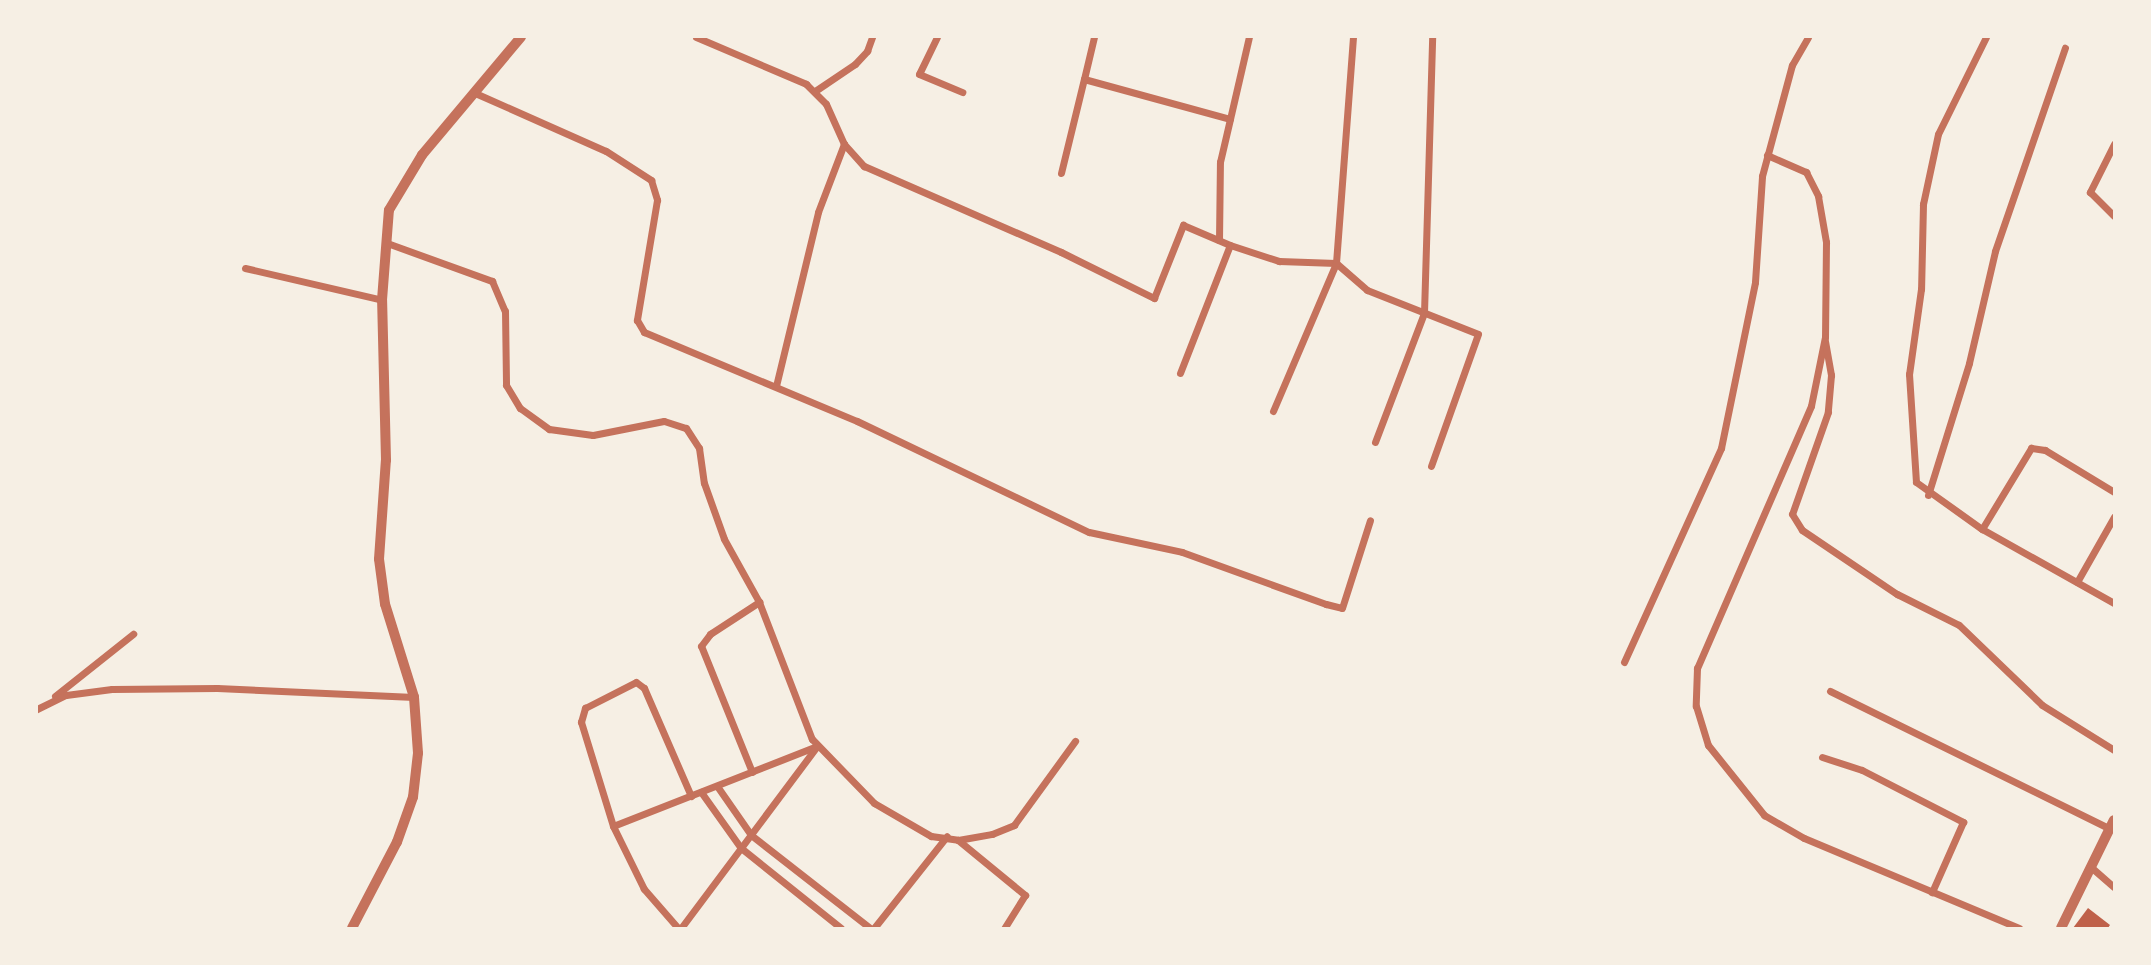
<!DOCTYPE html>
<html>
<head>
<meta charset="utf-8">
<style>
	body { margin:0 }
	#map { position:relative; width:2151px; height:965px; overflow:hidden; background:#f6efe4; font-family:Inter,sans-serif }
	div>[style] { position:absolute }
	.building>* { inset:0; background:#bf614a }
	.minor>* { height:7px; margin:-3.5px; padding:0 3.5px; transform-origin:3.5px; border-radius:3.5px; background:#c5725c }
	.tertiary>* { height:10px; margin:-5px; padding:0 5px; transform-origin:5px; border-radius:5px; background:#c5725c }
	span { translate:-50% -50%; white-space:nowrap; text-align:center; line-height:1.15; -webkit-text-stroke:7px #f6efe4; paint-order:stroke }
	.frame { position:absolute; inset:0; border:38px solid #f6efe4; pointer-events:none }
</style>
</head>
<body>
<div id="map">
	<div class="building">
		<div style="clip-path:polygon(2088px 908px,2110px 925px,2108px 928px,2073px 928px)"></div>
	</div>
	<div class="minor">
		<div style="left:696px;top:37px;width:120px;rotate:23.1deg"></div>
		<div style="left:806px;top:84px;width:28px;rotate:45deg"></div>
		<div style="left:826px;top:104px;width:44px;rotate:65.8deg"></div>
		<div style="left:844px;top:144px;width:30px;rotate:48deg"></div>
		<div style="left:864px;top:166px;width:215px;rotate:23.6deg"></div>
		<div style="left:1061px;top:252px;width:104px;rotate:26.3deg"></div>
		<div style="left:1154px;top:298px;width:79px;rotate:-68.3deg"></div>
		<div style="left:1183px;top:225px;width:51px;rotate:23.1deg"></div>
		<div style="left:937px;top:37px;width:41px;rotate:115.9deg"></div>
		<div style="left:919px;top:74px;width:47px;rotate:22.7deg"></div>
		<div style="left:1094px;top:37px;width:43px;rotate:103.4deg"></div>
		<div style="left:1084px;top:79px;width:151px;rotate:15.3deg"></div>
		<div style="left:1230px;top:119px;width:84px;rotate:-77deg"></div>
		<div style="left:1986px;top:37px;width:108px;rotate:116.3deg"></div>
		<div style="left:1938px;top:134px;width:72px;rotate:102.1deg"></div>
		<div style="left:1923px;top:204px;width:85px;rotate:91.3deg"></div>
		<div style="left:1921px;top:289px;width:86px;rotate:98deg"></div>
		<div style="left:1909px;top:374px;width:108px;rotate:86.3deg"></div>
		<div style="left:1916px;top:482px;width:81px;rotate:35.5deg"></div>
		<div style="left:1982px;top:529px;width:151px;rotate:29.3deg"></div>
		<div style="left:815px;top:91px;width:48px;rotate:-34deg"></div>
		<div style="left:855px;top:64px;width:18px;rotate:-47deg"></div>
		<div style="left:867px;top:51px;width:15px;rotate:-70deg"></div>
		<div style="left:475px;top:93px;width:143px;rotate:23.9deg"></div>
		<div style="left:606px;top:151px;width:54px;rotate:32.8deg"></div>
		<div style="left:651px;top:180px;width:21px;rotate:73deg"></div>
		<div style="left:657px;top:200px;width:122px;rotate:99.5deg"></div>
		<div style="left:637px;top:320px;width:14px;rotate:60deg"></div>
		<div style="left:644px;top:332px;width:231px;rotate:22.7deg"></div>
		<div style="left:857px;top:421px;width:257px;rotate:25.6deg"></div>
		<div style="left:1089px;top:532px;width:95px;rotate:12.1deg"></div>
		<div style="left:1182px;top:552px;width:153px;rotate:19.9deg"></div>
		<div style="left:1326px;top:604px;width:16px;rotate:14deg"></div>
		<div style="left:1342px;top:608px;width:92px;rotate:-72.3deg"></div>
		<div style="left:2114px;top:144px;width:54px;rotate:116.6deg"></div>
		<div style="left:2090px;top:192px;width:34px;rotate:45deg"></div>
		<div style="left:1767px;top:155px;width:43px;rotate:23.6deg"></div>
		<div style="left:1806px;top:172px;width:27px;rotate:63deg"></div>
		<div style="left:1818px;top:196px;width:47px;rotate:80.1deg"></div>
		<div style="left:1826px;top:242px;width:95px;rotate:90.6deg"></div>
		<div style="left:1825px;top:337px;width:70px;rotate:101.5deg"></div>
		<div style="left:1811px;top:406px;width:286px;rotate:113.5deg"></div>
		<div style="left:1697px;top:668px;width:38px;rotate:92deg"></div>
		<div style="left:1696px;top:706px;width:41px;rotate:72.9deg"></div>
		<div style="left:1708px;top:745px;width:90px;rotate:51.3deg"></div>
		<div style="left:1764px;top:815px;width:46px;rotate:29.9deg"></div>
		<div style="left:1804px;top:838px;width:233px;rotate:22.7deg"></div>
		<div style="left:1061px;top:173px;width:97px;rotate:-76.3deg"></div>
		<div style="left:1219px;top:240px;width:78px;rotate:-89.3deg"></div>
		<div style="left:1220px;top:162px;width:44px;rotate:-76.9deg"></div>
		<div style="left:387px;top:243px;width:112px;rotate:19.9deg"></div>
		<div style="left:492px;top:281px;width:33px;rotate:67deg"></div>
		<div style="left:505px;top:311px;width:74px;rotate:89.2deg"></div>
		<div style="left:506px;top:385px;width:27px;rotate:59deg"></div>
		<div style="left:520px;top:408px;width:36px;rotate:36deg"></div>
		<div style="left:549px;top:429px;width:44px;rotate:7.8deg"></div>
		<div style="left:593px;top:435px;width:72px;rotate:-11.2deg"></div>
		<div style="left:664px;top:421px;width:23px;rotate:18deg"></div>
		<div style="left:686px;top:428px;width:24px;rotate:57deg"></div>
		<div style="left:699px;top:448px;width:35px;rotate:82deg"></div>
		<div style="left:704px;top:483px;width:59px;rotate:70.3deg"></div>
		<div style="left:724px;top:539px;width:72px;rotate:60.9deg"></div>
		<div style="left:759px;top:602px;width:147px;rotate:68.9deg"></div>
		<div style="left:812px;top:739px;width:89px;rotate:45.9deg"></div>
		<div style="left:874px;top:803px;width:66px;rotate:30.1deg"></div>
		<div style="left:931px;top:836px;width:27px;rotate:8deg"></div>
		<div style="left:958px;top:840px;width:35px;rotate:-10deg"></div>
		<div style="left:992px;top:834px;width:24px;rotate:-22deg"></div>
		<div style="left:1014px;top:825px;width:104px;rotate:-54deg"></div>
		<div style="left:245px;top:268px;width:141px;rotate:13.1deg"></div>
		<div style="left:1825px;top:341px;width:35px;rotate:80deg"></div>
		<div style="left:1831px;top:375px;width:37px;rotate:95deg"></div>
		<div style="left:1828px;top:412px;width:108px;rotate:109.4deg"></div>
		<div style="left:1792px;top:514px;width:19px;rotate:58deg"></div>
		<div style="left:1802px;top:530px;width:115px;rotate:34deg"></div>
		<div style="left:1897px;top:594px;width:69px;rotate:26.6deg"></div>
		<div style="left:1959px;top:625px;width:115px;rotate:43.9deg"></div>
		<div style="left:2042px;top:705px;width:85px;rotate:32deg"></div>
		<div style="left:1180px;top:373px;width:137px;rotate:-68.7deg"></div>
		<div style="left:1230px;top:245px;width:52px;rotate:18.1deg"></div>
		<div style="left:1279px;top:261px;width:57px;rotate:2deg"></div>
		<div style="left:1336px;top:263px;width:41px;rotate:41.1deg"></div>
		<div style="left:1367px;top:290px;width:119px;rotate:21.6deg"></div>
		<div style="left:1478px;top:334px;width:140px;rotate:109.6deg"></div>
		<div style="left:776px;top:386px;width:179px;rotate:-76.4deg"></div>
		<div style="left:818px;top:212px;width:73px;rotate:-69.1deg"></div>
		<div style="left:1273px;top:411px;width:161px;rotate:-66.9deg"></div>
		<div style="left:1336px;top:263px;width:227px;rotate:-85.7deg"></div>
		<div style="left:1375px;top:442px;width:138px;rotate:-69.2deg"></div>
		<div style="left:1424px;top:313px;width:276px;rotate:-88.3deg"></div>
		<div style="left:1928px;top:495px;width:138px;rotate:-72.7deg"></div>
		<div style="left:1969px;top:363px;width:115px;rotate:-76.9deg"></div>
		<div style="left:1995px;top:251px;width:215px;rotate:-71deg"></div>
		<div style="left:1982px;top:529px;width:95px;rotate:-58.8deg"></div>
		<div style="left:2031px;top:448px;width:14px;rotate:8deg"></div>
		<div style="left:2045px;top:450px;width:81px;rotate:31.3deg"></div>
		<div style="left:2077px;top:582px;width:75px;rotate:-60.4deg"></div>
		<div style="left:1624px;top:662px;width:235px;rotate:-65.6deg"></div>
		<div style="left:1721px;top:448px;width:169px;rotate:-78.4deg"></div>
		<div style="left:1755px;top:282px;width:106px;rotate:-86.2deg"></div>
		<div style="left:1762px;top:176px;width:115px;rotate:-74.9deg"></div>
		<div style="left:1792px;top:65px;width:32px;rotate:-60deg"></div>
		<div style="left:1830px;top:691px;width:312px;rotate:26.2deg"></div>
		<div style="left:55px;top:696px;width:100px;rotate:-38.5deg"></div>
		<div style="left:37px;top:709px;width:32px;rotate:-26deg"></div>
		<div style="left:66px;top:695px;width:46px;rotate:-7.4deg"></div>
		<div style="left:112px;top:689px;width:105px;rotate:-0.5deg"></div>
		<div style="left:217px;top:688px;width:197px;rotate:2.6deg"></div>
		<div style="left:1822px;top:757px;width:42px;rotate:18deg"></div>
		<div style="left:1862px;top:770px;width:114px;rotate:27.2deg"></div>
		<div style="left:1963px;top:822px;width:77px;rotate:113.9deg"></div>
		<div style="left:752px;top:772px;width:136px;rotate:-112deg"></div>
		<div style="left:701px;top:646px;width:15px;rotate:-53deg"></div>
		<div style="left:710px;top:634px;width:59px;rotate:-33.1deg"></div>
		<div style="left:717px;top:786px;width:60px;rotate:55.2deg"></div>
		<div style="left:751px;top:835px;width:151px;rotate:38deg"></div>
		<div style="left:701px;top:792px;width:69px;rotate:54.5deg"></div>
		<div style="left:741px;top:848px;width:128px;rotate:38.7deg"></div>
		<div style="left:613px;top:826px;width:219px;rotate:-21.4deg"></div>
		<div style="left:958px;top:840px;width:87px;rotate:39.4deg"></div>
		<div style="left:1025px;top:895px;width:39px;rotate:122deg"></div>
		<div style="left:2092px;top:868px;width:29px;rotate:41deg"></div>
		<div style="left:678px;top:928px;width:52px;rotate:-131.1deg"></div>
		<div style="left:644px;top:889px;width:70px;rotate:-116.2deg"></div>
		<div style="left:613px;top:826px;width:109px;rotate:-107.1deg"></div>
		<div style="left:581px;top:722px;width:15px;rotate:-74deg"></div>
		<div style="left:585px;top:708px;width:57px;rotate:-27deg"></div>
		<div style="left:636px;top:682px;width:10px;rotate:37deg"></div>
		<div style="left:644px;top:688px;width:118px;rotate:66.5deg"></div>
		<div style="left:681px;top:928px;width:227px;rotate:-53.2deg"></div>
		<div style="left:874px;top:928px;width:117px;rotate:-51.6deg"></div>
	</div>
	<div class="tertiary">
		<div style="left:352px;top:928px;width:97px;rotate:-62.4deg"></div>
		<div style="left:397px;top:842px;width:48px;rotate:-70.4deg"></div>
		<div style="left:413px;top:797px;width:44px;rotate:-83.5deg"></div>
		<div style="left:418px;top:753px;width:56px;rotate:-94.1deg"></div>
		<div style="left:414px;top:697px;width:97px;rotate:-107.3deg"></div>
		<div style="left:385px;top:604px;width:45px;rotate:-97.6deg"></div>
		<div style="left:379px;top:559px;width:99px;rotate:-86deg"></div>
		<div style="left:386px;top:460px;width:160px;rotate:-91.4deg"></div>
		<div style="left:382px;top:300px;width:90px;rotate:-85.6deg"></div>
		<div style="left:389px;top:210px;width:64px;rotate:-59deg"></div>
		<div style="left:422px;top:155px;width:154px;rotate:-50deg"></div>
		<div style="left:2061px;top:928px;width:120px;rotate:-63.9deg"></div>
	</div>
	<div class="frame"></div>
</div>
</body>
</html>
